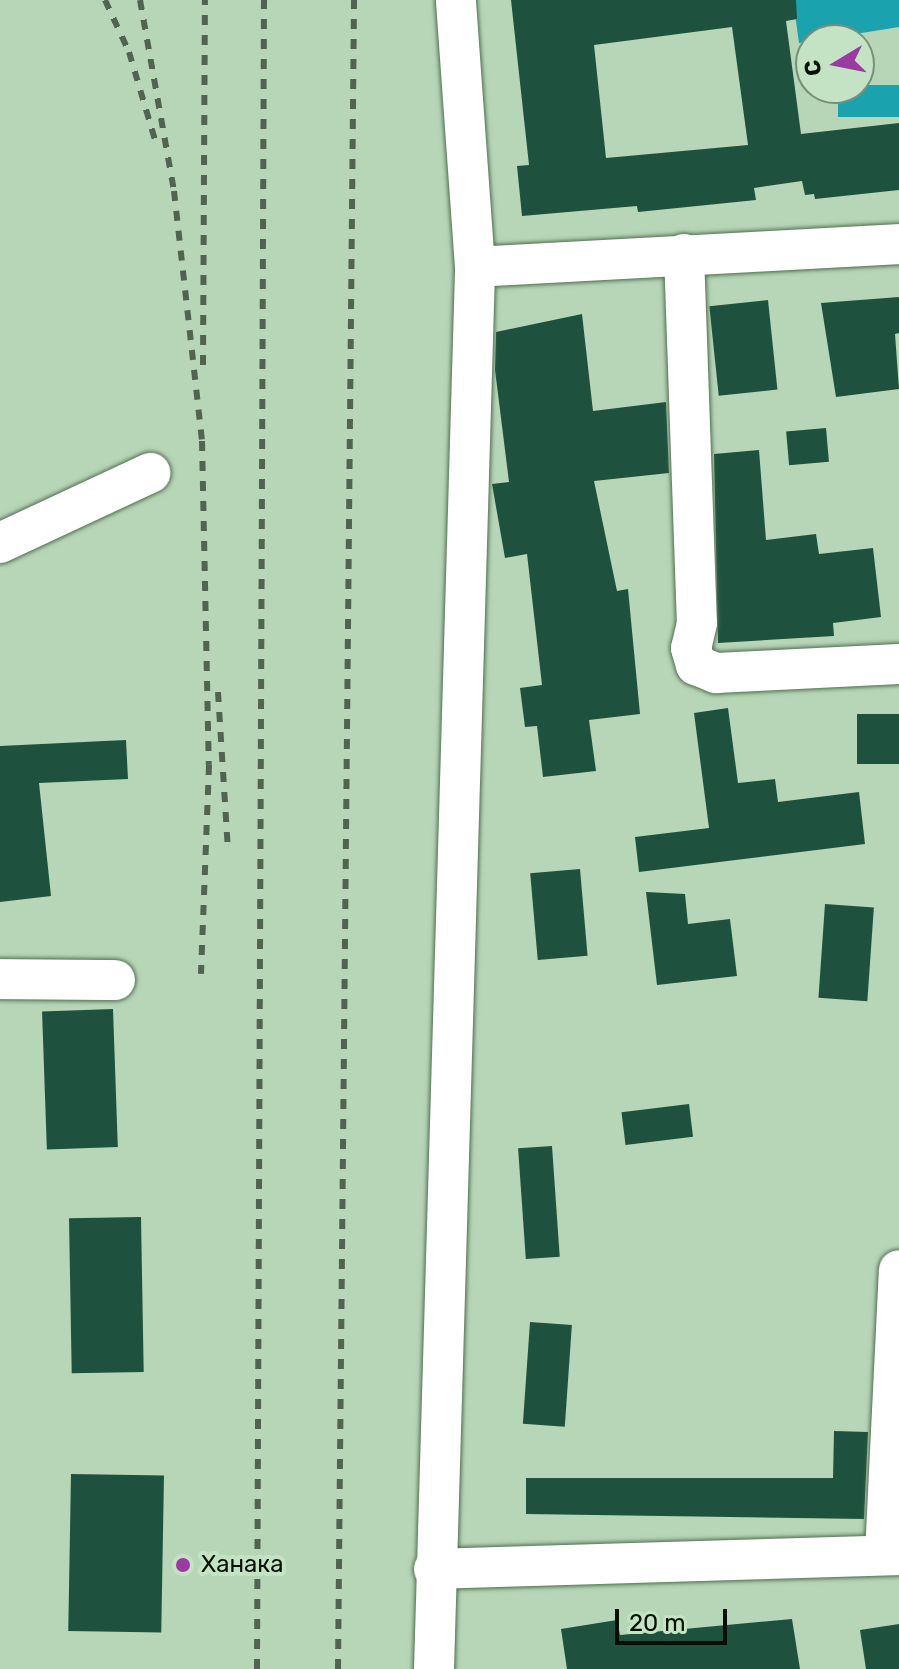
<!DOCTYPE html>
<html>
<head>
<meta charset="utf-8">
<style>
	body { margin:0 }
	#map { position:relative; width:899px; height:1669px; overflow:hidden; background:#b7d6b7; font-family:Rubik,sans-serif }
	div>[style] { position:absolute }
	.water>* { inset:0; background:#1aa2af; transform-origin:0 0 }
	.building>* { inset:0; background:#1f523e; transform-origin:0 0 }
	.roads { filter:drop-shadow(0 0 2px #526e52) drop-shadow(0 0 2px #526e52) }
	.minor>* { height:40px; margin:-20px; padding:0 20px; transform-origin:20px; border-radius:20px; background:#fff }
	.rail>* { height:6px; margin-top:-3px; transform-origin:0; background:repeating-linear-gradient(90deg,#516451 0 10px,transparent 0 20px) }
	.dots>* { width:22px; height:22px; translate:-50% -50%; box-sizing:border-box; border:4px solid #c4e3c4; border-radius:50% }
	span { translate:-50% -50%; white-space:nowrap; text-align:center; line-height:1.15; -webkit-text-stroke:8px #c4e3c4; paint-order:stroke }
	.poi-label { font-size:24px; color:#061006 }
	.left { translate:0 -50%; text-align:left }
	.north { position:absolute; left:795px; top:24px; width:80px; height:80px; box-sizing:border-box; background:#c4e3c4; border:2px solid #788f78; border-radius:50%; rotate:260deg; font-size:22px; font-weight:700; line-height:32px; text-align:center; color:#061006 }
	.north::after { content:''; display:block; margin:auto; width:28px; height:36px; background:#9b3aa1; clip-path:polygon(50% 0,100% 100%,50% 72%,0 100%) }
	.scale { position:absolute; left:615px; top:1609px; width:112px; height:36px; box-sizing:border-box; border:4px solid #061006; border-top:0; padding-left:10px; font-size:24px; line-height:28px; white-space:nowrap; color:#061006; -webkit-text-stroke:6px #c4e3c4; paint-order:stroke }
</style>
</head>
<body>
<div id="map">
	<div class="water">
		<div style="clip-path:polygon(793px 0,899px 0,899px 27px,799px 43px)"></div>
		<div style="left:899px;top:85px;width:32px;height:61px;rotate:90deg"></div>
	</div>
	<div class="building">
		<div style="clip-path:polygon(evenodd,511px 0,796px 0,797px 19px,786px 21px,801px 134px,899px 123px,899px 190px,815px 199px,814px 194px,805px 195px,802px 181px,754px 188px,756px 200px,638px 212px,637px 206px,522px 216px,517px 166px,529px 165px,511px 0,732px 27px,748px 145px,606px 158px,594px 45px,732px 27px)"></div>
		<div style="clip-path:polygon(899px 297px,899px 333px,895px 334px,899px 389px,836px 397px,821px 303px)"></div>
		<div style="left:768px;top:300px;width:90px;height:59px;rotate:84deg"></div>
		<div style="clip-path:polygon(582px 314px,593px 411px,666px 402px,669px 473px,594px 481px,617px 591px,628px 589px,640px 714px,589px 720px,596px 771px,543px 777px,537px 726px,525px 727px,520px 688px,542px 685px,527px 554px,505px 558px,492px 484px,509px 482px,495px 370px,496px 332px)"></div>
		<div style="left:826px;top:428px;width:34px;height:40px;rotate:85deg"></div>
		<div style="clip-path:polygon(759px 450px,766px 540px,816px 534px,819px 554px,873px 548px,881px 617px,833px 623px,834px 636px,718px 643px,714px 454px)"></div>
		<div style="clip-path:polygon(728px 708px,738px 783px,775px 779px,778px 802px,859px 792px,865px 844px,639px 872px,635px 837px,709px 828px,694px 713px)"></div>
		<div style="left:857px;top:714px;width:42px;height:50px"></div>
		<div style="clip-path:polygon(126px 740px,128px 779px,39px 783px,51px 896px,0 902px,0 746px)"></div>
		<div style="left:580px;top:869px;width:87px;height:50px;rotate:85deg"></div>
		<div style="clip-path:polygon(646px 892px,685px 894px,688px 924px,730px 919px,737px 976px,657px 985px)"></div>
		<div style="left:825px;top:904px;width:49px;height:94px;rotate:4deg"></div>
		<div style="left:113px;top:1009px;width:138px;height:71px;rotate:88deg"></div>
		<div style="left:689px;top:1104px;width:33px;height:68px;rotate:83deg"></div>
		<div style="left:552px;top:1146px;width:111px;height:34px;rotate:86deg"></div>
		<div style="left:141px;top:1217px;width:155px;height:72px;rotate:89deg"></div>
		<div style="left:530px;top:1322px;width:42px;height:102px;rotate:4deg"></div>
		<div style="clip-path:polygon(834px 1431px,868px 1432px,864px 1519px,526px 1514px,526px 1478px,833px 1478px)"></div>
		<div style="left:71px;top:1474px;width:93px;height:157px;rotate:1deg"></div>
		<div style="clip-path:polygon(792px 1619px,800px 1669px,567px 1669px,561px 1629px,617px 1620px,620px 1635px)"></div>
		<div style="clip-path:polygon(899px 1624px,899px 1669px,866px 1669px,860px 1630px)"></div>
	</div>
	<div class="roads">
		<div class="minor">
			<div style="left:684px;top:254px;width:369px;rotate:88deg"></div>
			<div style="left:697px;top:623px;width:26px;rotate:103deg"></div>
			<div style="left:691px;top:648px;width:18px;rotate:74deg"></div>
			<div style="left:696px;top:665px;width:22px;rotate:22deg"></div>
			<div style="left:716px;top:673px;width:183px;rotate:-2.8deg"></div>
			<div style="left:475px;top:267px;width:425px;rotate:-3.1deg"></div>
			<div style="left:0;top:543px;width:166px;rotate:-25deg"></div>
			<div style="left:0;top:979px;width:115px;rotate:0.5deg"></div>
			<div style="left:885px;top:1554px;width:284px;rotate:-87.2deg"></div>
			<div style="left:434px;top:1569px;width:465px;rotate:-1.7deg"></div>
			<div style="left:434px;top:1669px;width:1403px;rotate:-88.32deg"></div>
			<div style="left:475px;top:267px;width:268px;rotate:-94.1deg"></div>
		</div>
	</div>
	<div class="rail">
		<div style="left:105px;top:0;width:57px;rotate:65.2deg"></div>
		<div style="left:129px;top:52px;width:95px;rotate:73.5deg"></div>
		<div style="left:140px;top:0;width:194px;rotate:79.9deg"></div>
		<div style="left:174px;top:191px;width:252px;rotate:83.6deg"></div>
		<div style="left:202px;top:441px;width:324px;rotate:88.8deg"></div>
		<div style="left:209px;top:765px;width:209px;rotate:92.2deg"></div>
		<div style="left:203px;top:365px;width:365px;rotate:-89.7deg"></div>
		<div style="left:218px;top:692px;width:160px;rotate:86.4deg"></div>
		<div style="left:257px;top:1669px;width:1669px;rotate:-89.76deg"></div>
		<div style="left:338px;top:1669px;width:1669px;rotate:-89.45deg"></div>
	</div>
	<div class="dots">
		<div style="left:183px;top:1565px;background:#9b3aa1"></div>
	</div>
	<div class="poi-label">
		<span class="left" style="left:201px;top:1565px">Ханака</span>
	</div>
	<div class="north">С</div>
	<div class="scale">20 m</div>
</div>
</body>
</html>
